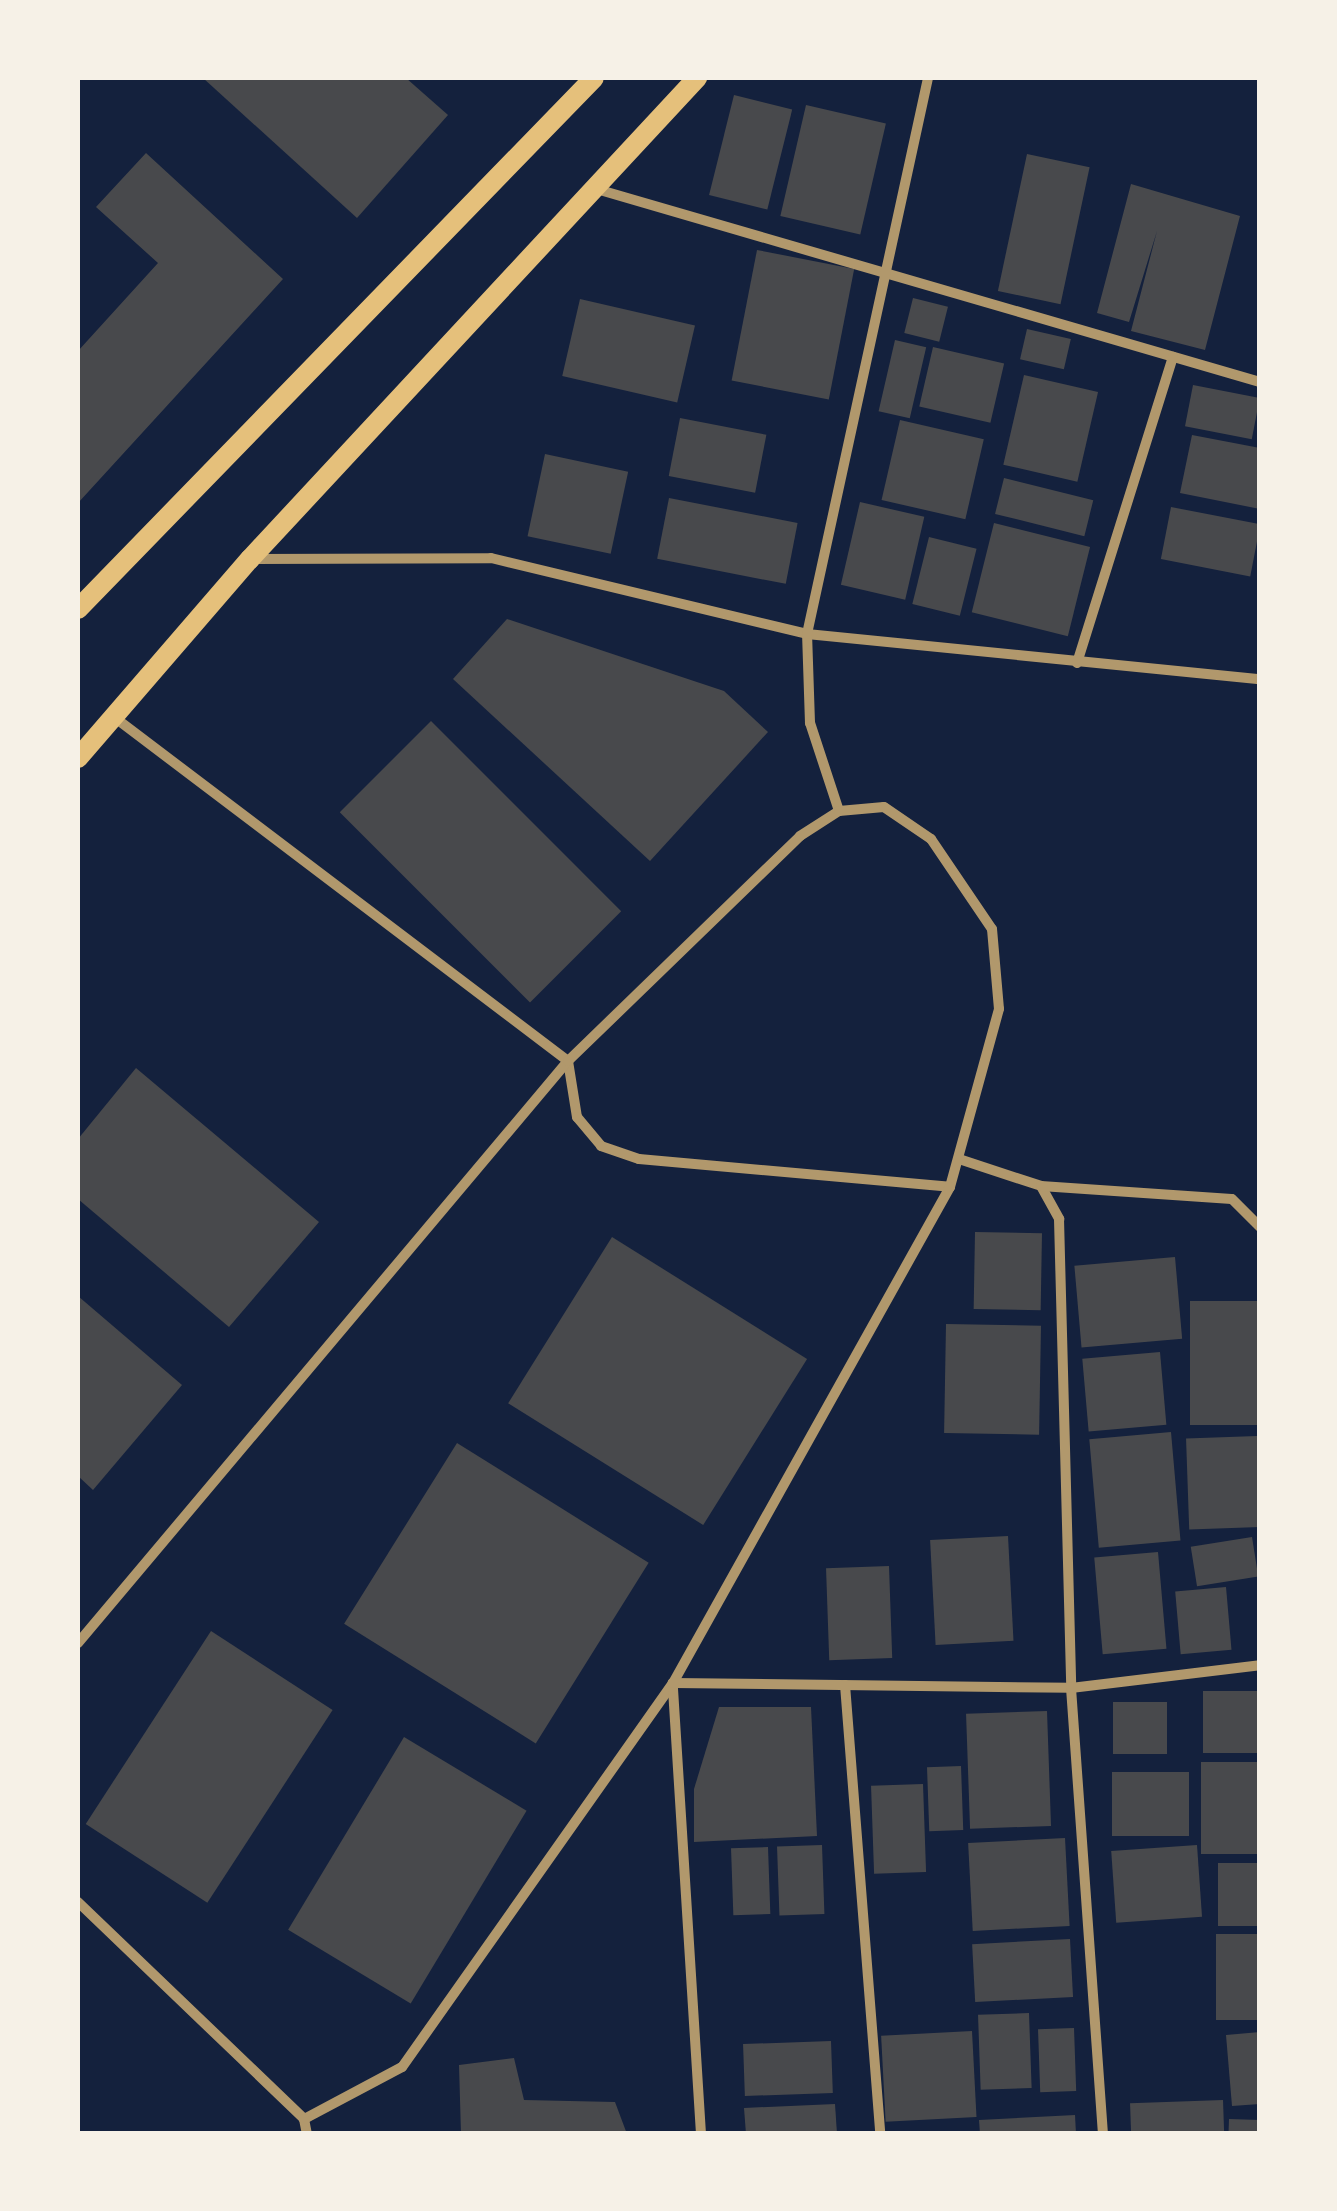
<!DOCTYPE html>
<html>
<head>
<meta charset="utf-8">
<style>
	body { margin:0 }
	#map { position:relative; width:1337px; height:2211px; overflow:hidden; background:#14213d; font-family:Signika,sans-serif }
	div>[style] { position:absolute }
	.building>* { inset:0; background:#48494c; transform-origin:0 0 }
	.minor>* { height:10px; margin:-5px; padding:0 5px; transform-origin:5px; border-radius:5px; background:#b1986c }
	.secondary>* { height:20px; margin:-10px; padding:0 10px; transform-origin:10px; border-radius:10px; background:#e5c07b }
	span { translate:-50% -50%; white-space:nowrap; text-align:center; line-height:1.15; -webkit-text-stroke:8px #f6f1e7; paint-order:stroke }
	.frame { position:absolute; inset:0; border:80px solid #f6f1e7; pointer-events:none }
</style>
</head>
<body>
<div id="map">
	<div class="building">
		<div style="clip-path:polygon(203px 78px,406px 78px,448px 115px,357px 218px)"></div>
		<div style="left:734px;top:95px;width:60px;height:103px;rotate:14deg"></div>
		<div style="left:806px;top:105px;width:82px;height:114px;rotate:13deg"></div>
		<div style="clip-path:polygon(146px 153px,283px 279px,78px 503px,78px 351px,158px 263px,96px 207px)"></div>
		<div style="left:1027px;top:154px;width:64px;height:140px;rotate:12deg"></div>
		<div style="clip-path:polygon(1131px 184px,1240px 216px,1205px 350px,1131px 331px,1157px 231px,1129px 322px,1097px 313px)"></div>
		<div style="left:757px;top:250px;width:99px;height:133px;rotate:11deg"></div>
		<div style="left:913px;top:298px;width:36px;height:36px;rotate:14deg"></div>
		<div style="left:580px;top:299px;width:118px;height:79px;rotate:13deg"></div>
		<div style="left:1027px;top:329px;width:45px;height:31px;rotate:13deg"></div>
		<div style="left:895px;top:340px;width:32px;height:73px;rotate:13deg"></div>
		<div style="left:933px;top:347px;width:73px;height:61px;rotate:13deg"></div>
		<div style="left:1024px;top:375px;width:76px;height:92px;rotate:13deg"></div>
		<div style="left:1193px;top:385px;width:68px;height:42px;rotate:11deg"></div>
		<div style="left:680px;top:418px;width:88px;height:59px;rotate:11deg"></div>
		<div style="left:900px;top:420px;width:86px;height:82px;rotate:13deg"></div>
		<div style="clip-path:polygon(1192px 435px,1260px 448px,1260px 509px,1180px 493px)"></div>
		<div style="left:545px;top:454px;width:85px;height:84px;rotate:12deg"></div>
		<div style="left:1004px;top:478px;width:92px;height:37px;rotate:14deg"></div>
		<div style="left:669px;top:498px;width:131px;height:62px;rotate:11deg"></div>
		<div style="left:860px;top:502px;width:66px;height:85px;rotate:13deg"></div>
		<div style="left:1171px;top:507px;width:91px;height:53px;rotate:11deg"></div>
		<div style="left:994px;top:523px;width:99px;height:92px;rotate:14deg"></div>
		<div style="left:929px;top:537px;width:49px;height:69px;rotate:14deg"></div>
		<div style="clip-path:polygon(507px 619px,724px 691px,768px 732px,650px 861px,453px 679px)"></div>
		<div style="left:431px;top:721px;width:269px;height:129px;rotate:45deg"></div>
		<div style="clip-path:polygon(136px 1068px,319px 1222px,229px 1327px,78px 1199px,78px 1139px)"></div>
		<div style="left:975px;top:1232px;width:67px;height:77px;rotate:1deg"></div>
		<div style="left:612px;top:1237px;width:230px;height:196px;rotate:32deg"></div>
		<div style="left:1175px;top:1257px;width:82px;height:101px;rotate:85deg"></div>
		<div style="clip-path:polygon(78px 1296px,182px 1385px,93px 1490px,78px 1476px)"></div>
		<div style="left:1260px;top:1301px;width:124px;height:70px;rotate:90deg"></div>
		<div style="left:946px;top:1324px;width:95px;height:109px;rotate:1deg"></div>
		<div style="left:1160px;top:1352px;width:73px;height:78px;rotate:85deg"></div>
		<div style="left:1171px;top:1432px;width:109px;height:82px;rotate:85deg"></div>
		<div style="left:1257px;top:1436px;width:91px;height:71px;rotate:88deg"></div>
		<div style="left:457px;top:1443px;width:226px;height:213px;rotate:32deg"></div>
		<div style="left:1008px;top:1536px;width:105px;height:78px;rotate:87deg"></div>
		<div style="left:1252px;top:1537px;width:40px;height:62px;rotate:81deg"></div>
		<div style="left:1158px;top:1552px;width:97px;height:64px;rotate:85deg"></div>
		<div style="left:889px;top:1566px;width:92px;height:63px;rotate:88deg"></div>
		<div style="left:1226px;top:1587px;width:63px;height:51px;rotate:85deg"></div>
		<div style="left:211px;top:1631px;width:145px;height:230px;rotate:33deg"></div>
		<div style="left:1260px;top:1691px;width:62px;height:57px;rotate:90deg"></div>
		<div style="left:1167px;top:1702px;width:52px;height:54px;rotate:90deg"></div>
		<div style="clip-path:polygon(719px 1707px,811px 1707px,817px 1836px,694px 1842px,694px 1789px)"></div>
		<div style="left:1047px;top:1711px;width:115px;height:81px;rotate:88deg"></div>
		<div style="left:404px;top:1737px;width:143px;height:225px;rotate:31deg"></div>
		<div style="left:1260px;top:1762px;width:92px;height:59px;rotate:90deg"></div>
		<div style="left:961px;top:1766px;width:64px;height:34px;rotate:88deg"></div>
		<div style="left:1112px;top:1772px;width:77px;height:64px"></div>
		<div style="left:923px;top:1784px;width:88px;height:52px;rotate:88deg"></div>
		<div style="left:1065px;top:1838px;width:88px;height:97px;rotate:87deg"></div>
		<div style="left:822px;top:1845px;width:69px;height:45px;rotate:88deg"></div>
		<div style="left:1197px;top:1845px;width:72px;height:86px;rotate:86deg"></div>
		<div style="left:768px;top:1847px;width:67px;height:37px;rotate:88deg"></div>
		<div style="left:1218px;top:1863px;width:42px;height:63px"></div>
		<div style="left:1216px;top:1934px;width:44px;height:86px"></div>
		<div style="left:1070px;top:1939px;width:58px;height:98px;rotate:87deg"></div>
		<div style="left:1029px;top:2013px;width:75px;height:51px;rotate:88deg"></div>
		<div style="left:1074px;top:2028px;width:63px;height:36px;rotate:88deg"></div>
		<div style="left:972px;top:2031px;width:86px;height:91px;rotate:87deg"></div>
		<div style="clip-path:polygon(1260px 2032px,1260px 2104px,1232px 2106px,1226px 2035px)"></div>
		<div style="left:831px;top:2041px;width:52px;height:88px;rotate:88deg"></div>
		<div style="clip-path:polygon(514px 2058px,524px 2100px,615px 2102px,627px 2134px,461px 2134px,459px 2065px)"></div>
		<div style="left:1223px;top:2100px;width:34px;height:93px;rotate:88deg"></div>
		<div style="clip-path:polygon(835px 2104px,837px 2134px,746px 2134px,744px 2108px)"></div>
		<div style="clip-path:polygon(1075px 2115px,1076px 2134px,980px 2134px,979px 2120px)"></div>
		<div style="left:1229px;top:2119px;width:31px;height:15px;rotate:2deg"></div>
	</div>
	<div class="minor">
		<div style="left:593px;top:188px;width:695px;rotate:16.22deg"></div>
		<div style="left:251px;top:559px;width:240px;rotate:-0.2deg"></div>
		<div style="left:491px;top:558px;width:325px;rotate:13.5deg"></div>
		<div style="left:807px;top:634px;width:455px;rotate:5.7deg"></div>
		<div style="left:1077px;top:663px;width:321px;rotate:-72.6deg"></div>
		<div style="left:114px;top:717px;width:570px;rotate:37.15deg"></div>
		<div style="left:568px;top:1061px;width:57px;rotate:80.9deg"></div>
		<div style="left:577px;top:1117px;width:38px;rotate:50deg"></div>
		<div style="left:601px;top:1146px;width:40px;rotate:18.9deg"></div>
		<div style="left:639px;top:1159px;width:312px;rotate:5.1deg"></div>
		<div style="left:839px;top:811px;width:93px;rotate:-108.2deg"></div>
		<div style="left:810px;top:723px;width:89px;rotate:-91.9deg"></div>
		<div style="left:807px;top:634px;width:569px;rotate:-77.72deg"></div>
		<div style="left:959px;top:1159px;width:86px;rotate:18.2deg"></div>
		<div style="left:1041px;top:1186px;width:38px;rotate:61deg"></div>
		<div style="left:1059px;top:1219px;width:469px;rotate:88.5deg"></div>
		<div style="left:1071px;top:1688px;width:447px;rotate:85.9deg"></div>
		<div style="left:1041px;top:1186px;width:191px;rotate:3.9deg"></div>
		<div style="left:1232px;top:1199px;width:40px;rotate:45deg"></div>
		<div style="left:78px;top:1643px;width:761px;rotate:-49.91deg"></div>
		<div style="left:568px;top:1061px;width:323px;rotate:-44.1deg"></div>
		<div style="left:800px;top:836px;width:46px;rotate:-32.7deg"></div>
		<div style="left:839px;top:811px;width:45px;rotate:-5.1deg"></div>
		<div style="left:884px;top:807px;width:57px;rotate:34.2deg"></div>
		<div style="left:931px;top:839px;width:109px;rotate:55.9deg"></div>
		<div style="left:992px;top:929px;width:80px;rotate:85deg"></div>
		<div style="left:999px;top:1009px;width:185px;rotate:105.4deg"></div>
		<div style="left:950px;top:1187px;width:568px;rotate:119.18deg"></div>
		<div style="left:673px;top:1683px;width:470px;rotate:125.2deg"></div>
		<div style="left:402px;top:2067px;width:111px;rotate:152deg"></div>
		<div style="left:845px;top:1685px;width:450px;rotate:85.5deg"></div>
		<div style="left:78px;top:1902px;width:313px;rotate:43.8deg"></div>
		<div style="left:304px;top:2119px;width:15px;rotate:79deg"></div>
		<div style="left:701px;top:2134px;width:452px;rotate:-93.6deg"></div>
		<div style="left:673px;top:1683px;width:398px;rotate:0.7deg"></div>
		<div style="left:1071px;top:1688px;width:190px;rotate:-6.9deg"></div>
	</div>
	<div class="secondary">
		<div style="left:78px;top:609px;width:740px;rotate:-45.82deg"></div>
		<div style="left:78px;top:758px;width:263px;rotate:-49.2deg"></div>
		<div style="left:250px;top:559px;width:657px;rotate:-47.1deg"></div>
	</div>
	<div class="frame"></div>
</div>
</body>
</html>
